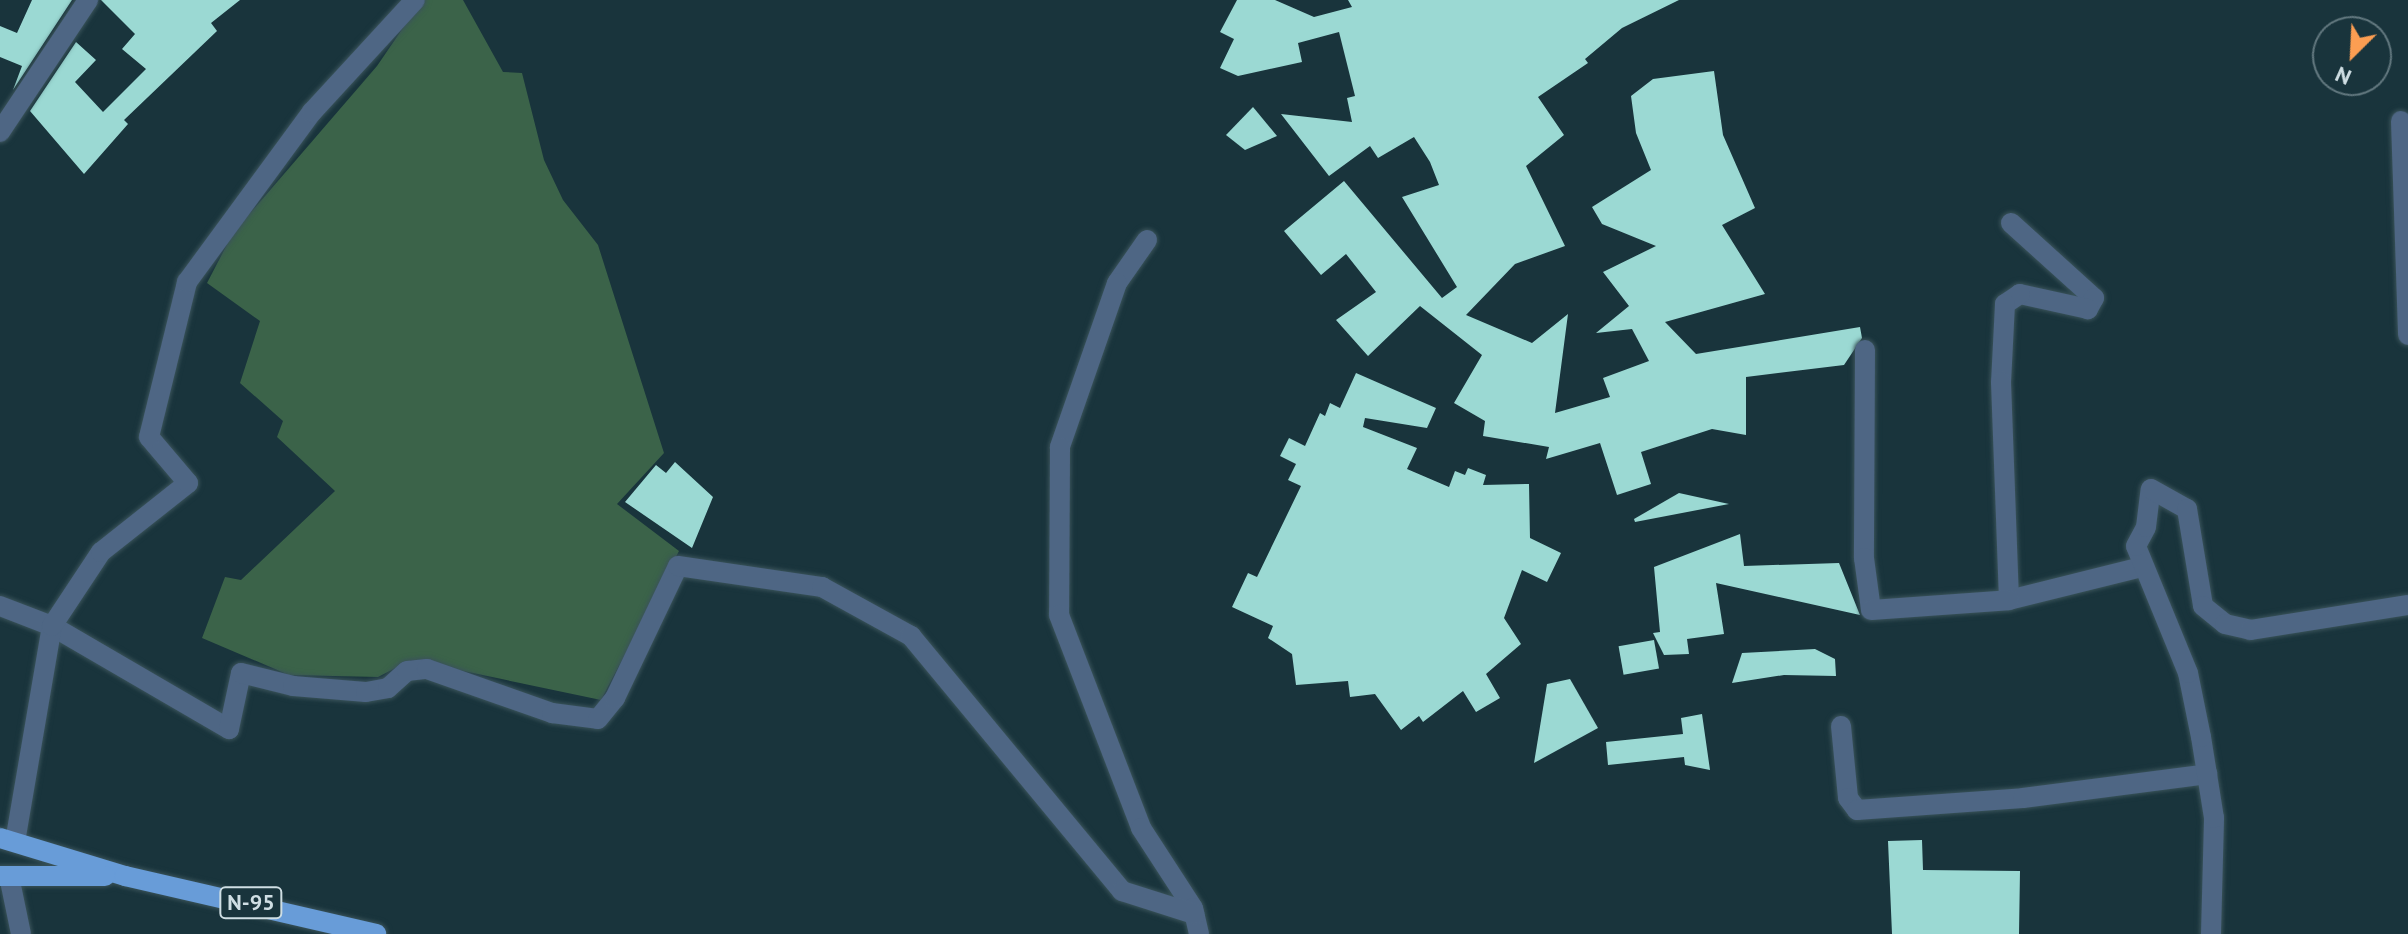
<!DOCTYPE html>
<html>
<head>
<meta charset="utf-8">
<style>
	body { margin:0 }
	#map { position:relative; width:2408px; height:934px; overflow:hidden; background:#19343c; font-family:"PT Sans",sans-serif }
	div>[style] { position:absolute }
	.green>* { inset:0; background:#3b6349 }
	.building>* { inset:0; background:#9bd9d3; transform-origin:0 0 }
	.roads { filter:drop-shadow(0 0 2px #3a535a) drop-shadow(0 0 2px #3a535a) }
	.minor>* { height:20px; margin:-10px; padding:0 10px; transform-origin:10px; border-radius:10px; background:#4e6684 }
	.major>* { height:20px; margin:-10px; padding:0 10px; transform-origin:10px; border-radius:10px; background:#689cd8 }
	span { translate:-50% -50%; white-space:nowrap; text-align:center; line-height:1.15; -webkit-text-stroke:8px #19343c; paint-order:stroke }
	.shield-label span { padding:2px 6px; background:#19343c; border:2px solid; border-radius:6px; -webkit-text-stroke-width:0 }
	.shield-label { font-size:22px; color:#cfdee3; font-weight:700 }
	.north { position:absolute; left:2312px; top:16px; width:80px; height:80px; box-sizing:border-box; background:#19343c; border:2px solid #62787f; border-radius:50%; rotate:204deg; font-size:22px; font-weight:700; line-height:32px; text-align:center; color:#cfdee3 }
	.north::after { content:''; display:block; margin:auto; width:28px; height:36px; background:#fc9e52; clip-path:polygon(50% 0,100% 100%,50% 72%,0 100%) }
</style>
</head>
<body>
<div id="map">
	<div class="green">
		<div style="clip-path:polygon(422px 0,463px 0,503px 72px,522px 73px,544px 160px,563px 200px,598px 245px,664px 453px,617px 504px,679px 551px,601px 700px,411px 660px,378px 677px,289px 675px,202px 638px,225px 577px,241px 580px,335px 491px,277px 437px,283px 421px,240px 383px,260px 321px,207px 283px,233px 233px,377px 66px)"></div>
	</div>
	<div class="building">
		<div style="clip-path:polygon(32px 0,72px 0,13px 90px,22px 66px,0 57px,0 26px,17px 33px)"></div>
		<div style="clip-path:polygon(101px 0,240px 0,211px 23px,217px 31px,124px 120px,128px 124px,84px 174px,30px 111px,76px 42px,96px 60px,75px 82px,103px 112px,146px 69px,122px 49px,135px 34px)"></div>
		<div style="clip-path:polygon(1237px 0,1275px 0,1314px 17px,1352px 7px,1348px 0,1679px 0,1622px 28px,1585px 59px,1588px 63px,1538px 97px,1564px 135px,1526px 166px,1565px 246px,1515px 264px,1466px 315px,1532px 343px,1568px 314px,1555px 413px,1610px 397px,1603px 378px,1649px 361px,1632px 329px,1596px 333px,1629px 306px,1603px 272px,1656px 246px,1602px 224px,1592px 207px,1651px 170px,1636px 133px,1631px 96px,1653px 79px,1714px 71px,1723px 135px,1755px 208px,1722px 225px,1765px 294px,1665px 322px,1696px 354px,1860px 327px,1862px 338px,1844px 365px,1746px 377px,1746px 435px,1712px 429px,1641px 452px,1651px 484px,1617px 495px,1600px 443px,1546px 459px,1549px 447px,1483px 436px,1485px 421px,1454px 403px,1482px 355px,1420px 306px,1368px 356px,1336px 320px,1376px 292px,1346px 254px,1321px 275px,1284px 231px,1344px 181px,1442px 298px,1457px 287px,1402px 197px,1439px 185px,1430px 162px,1414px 137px,1378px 158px,1370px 146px,1329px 176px,1281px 114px,1352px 122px,1347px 98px,1355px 96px,1339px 32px,1298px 43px,1302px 62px,1238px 76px,1220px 68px,1234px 39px,1220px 32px)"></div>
		<div style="clip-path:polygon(1253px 107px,1277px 136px,1245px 150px,1226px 135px)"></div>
		<div style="clip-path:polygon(1356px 373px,1436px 408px,1427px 428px,1365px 418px,1363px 427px,1417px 448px,1407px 469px,1449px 487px,1455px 471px,1465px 475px,1468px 468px,1486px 475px,1483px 485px,1529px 484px,1530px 538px,1561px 553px,1547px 582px,1522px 570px,1504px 618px,1521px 644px,1486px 674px,1500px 698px,1476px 712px,1463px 691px,1423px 722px,1419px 716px,1401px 730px,1375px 694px,1350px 697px,1348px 681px,1296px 685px,1292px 654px,1268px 638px,1273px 626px,1232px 607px,1248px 573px,1257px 577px,1301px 486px,1288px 480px,1296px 464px,1280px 456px,1289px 438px,1305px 446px,1320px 413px,1325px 416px,1330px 403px,1340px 408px)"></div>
		<div style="clip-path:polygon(675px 462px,713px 497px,692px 548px,625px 502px,656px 465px,666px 473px)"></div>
		<div style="clip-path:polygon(1679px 493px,1729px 504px,1635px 522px,1634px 519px)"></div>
		<div style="clip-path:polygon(1740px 534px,1744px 566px,1839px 563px,1860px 615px,1716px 583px,1724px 634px,1687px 639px,1689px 654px,1664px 655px,1653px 633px,1660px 632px,1654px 567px)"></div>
		<div style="left:1654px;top:640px;width:29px;height:36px;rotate:80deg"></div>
		<div style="clip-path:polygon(1815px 649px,1835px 659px,1836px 676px,1784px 675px,1732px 683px,1742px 653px)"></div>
		<div style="clip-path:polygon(1570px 679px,1598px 728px,1534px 763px,1547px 684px)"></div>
		<div style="clip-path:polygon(1702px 714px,1710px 770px,1685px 765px,1684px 757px,1608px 765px,1606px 742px,1683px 734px,1681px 718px)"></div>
		<div style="clip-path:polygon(1922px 840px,1923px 870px,2020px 871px,2019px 934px,1892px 934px,1888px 841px)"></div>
	</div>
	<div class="roads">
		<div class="minor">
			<div style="left:2401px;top:121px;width:214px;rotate:88.1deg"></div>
			<div style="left:0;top:132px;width:159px;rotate:-56.3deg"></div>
			<div style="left:2011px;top:223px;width:112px;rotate:42.1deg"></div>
			<div style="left:2094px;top:298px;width:13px;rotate:119deg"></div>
			<div style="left:2088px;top:309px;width:70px;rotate:-167.6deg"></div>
			<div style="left:2020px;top:294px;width:18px;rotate:146deg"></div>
			<div style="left:2005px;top:304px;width:78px;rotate:92.9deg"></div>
			<div style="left:2001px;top:382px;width:218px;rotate:87.9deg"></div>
			<div style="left:2009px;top:600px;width:136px;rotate:-14deg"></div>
			<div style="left:1147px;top:240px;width:52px;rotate:124.9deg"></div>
			<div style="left:1117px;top:283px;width:174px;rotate:109.2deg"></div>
			<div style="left:1060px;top:447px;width:168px;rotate:90.3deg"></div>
			<div style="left:1059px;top:615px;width:228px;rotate:68.9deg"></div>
			<div style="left:1141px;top:828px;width:95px;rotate:57deg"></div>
			<div style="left:1193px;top:908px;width:27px;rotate:77deg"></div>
			<div style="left:1865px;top:350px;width:208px;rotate:90.3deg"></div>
			<div style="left:1864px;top:558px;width:52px;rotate:82.3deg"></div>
			<div style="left:1871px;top:610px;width:138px;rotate:-4.1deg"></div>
			<div style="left:0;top:606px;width:56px;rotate:21deg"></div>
			<div style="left:52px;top:626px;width:205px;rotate:30.2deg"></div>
			<div style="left:229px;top:729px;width:57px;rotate:-77.9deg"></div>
			<div style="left:241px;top:673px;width:54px;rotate:14deg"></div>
			<div style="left:293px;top:686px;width:73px;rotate:4.7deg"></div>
			<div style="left:366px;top:692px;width:22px;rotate:-10deg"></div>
			<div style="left:388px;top:688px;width:25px;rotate:-42deg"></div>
			<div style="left:407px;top:671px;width:20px;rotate:-6deg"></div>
			<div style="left:427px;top:669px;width:133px;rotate:19.4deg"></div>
			<div style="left:552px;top:713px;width:46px;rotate:7.4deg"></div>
			<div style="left:598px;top:719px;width:27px;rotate:-51deg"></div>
			<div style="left:615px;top:698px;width:146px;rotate:-64.5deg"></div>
			<div style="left:678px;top:566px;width:146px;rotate:8.3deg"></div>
			<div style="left:822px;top:587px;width:102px;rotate:28.8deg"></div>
			<div style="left:911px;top:636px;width:331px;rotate:50.4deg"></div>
			<div style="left:1122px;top:891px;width:76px;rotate:17.7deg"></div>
			<div style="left:1841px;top:726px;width:72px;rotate:84.4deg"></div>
			<div style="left:1848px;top:798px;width:15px;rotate:53deg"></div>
			<div style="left:1857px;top:810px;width:166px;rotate:-4.1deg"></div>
			<div style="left:2023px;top:798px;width:186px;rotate:-7.4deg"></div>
			<div style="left:15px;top:842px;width:219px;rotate:-80.3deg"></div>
			<div style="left:52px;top:626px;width:89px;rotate:-56.5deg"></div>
			<div style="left:101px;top:552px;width:111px;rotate:-38.4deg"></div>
			<div style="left:188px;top:483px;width:60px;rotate:-130.3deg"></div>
			<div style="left:149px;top:437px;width:160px;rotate:-76.2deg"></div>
			<div style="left:187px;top:282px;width:211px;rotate:-53.7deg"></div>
			<div style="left:312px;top:112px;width:152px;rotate:-47.4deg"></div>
			<div style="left:9px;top:876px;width:59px;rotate:78.3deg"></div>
			<div style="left:2211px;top:934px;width:116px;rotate:-88.5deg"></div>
			<div style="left:2214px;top:818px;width:82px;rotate:-99.1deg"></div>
			<div style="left:2201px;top:737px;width:65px;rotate:-101.5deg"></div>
			<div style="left:2188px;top:673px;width:137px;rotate:-112.3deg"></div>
			<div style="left:2136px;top:546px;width:21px;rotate:-62deg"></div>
			<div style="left:2146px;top:527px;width:38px;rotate:-83deg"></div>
			<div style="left:2151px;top:489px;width:41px;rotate:29.1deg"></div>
			<div style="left:2187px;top:509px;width:98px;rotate:80.6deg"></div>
			<div style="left:2203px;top:606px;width:28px;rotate:39deg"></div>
			<div style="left:2225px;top:624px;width:26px;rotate:13deg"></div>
			<div style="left:2250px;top:630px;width:160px;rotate:-9deg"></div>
		</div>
		<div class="major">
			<div style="left:0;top:838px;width:131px;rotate:16.9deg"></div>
			<div style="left:125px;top:876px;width:258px;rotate:13deg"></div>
			<div style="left:0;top:876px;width:105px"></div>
		</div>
	</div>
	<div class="shield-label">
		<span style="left:251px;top:903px">N-95</span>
	</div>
	<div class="north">N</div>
</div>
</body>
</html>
